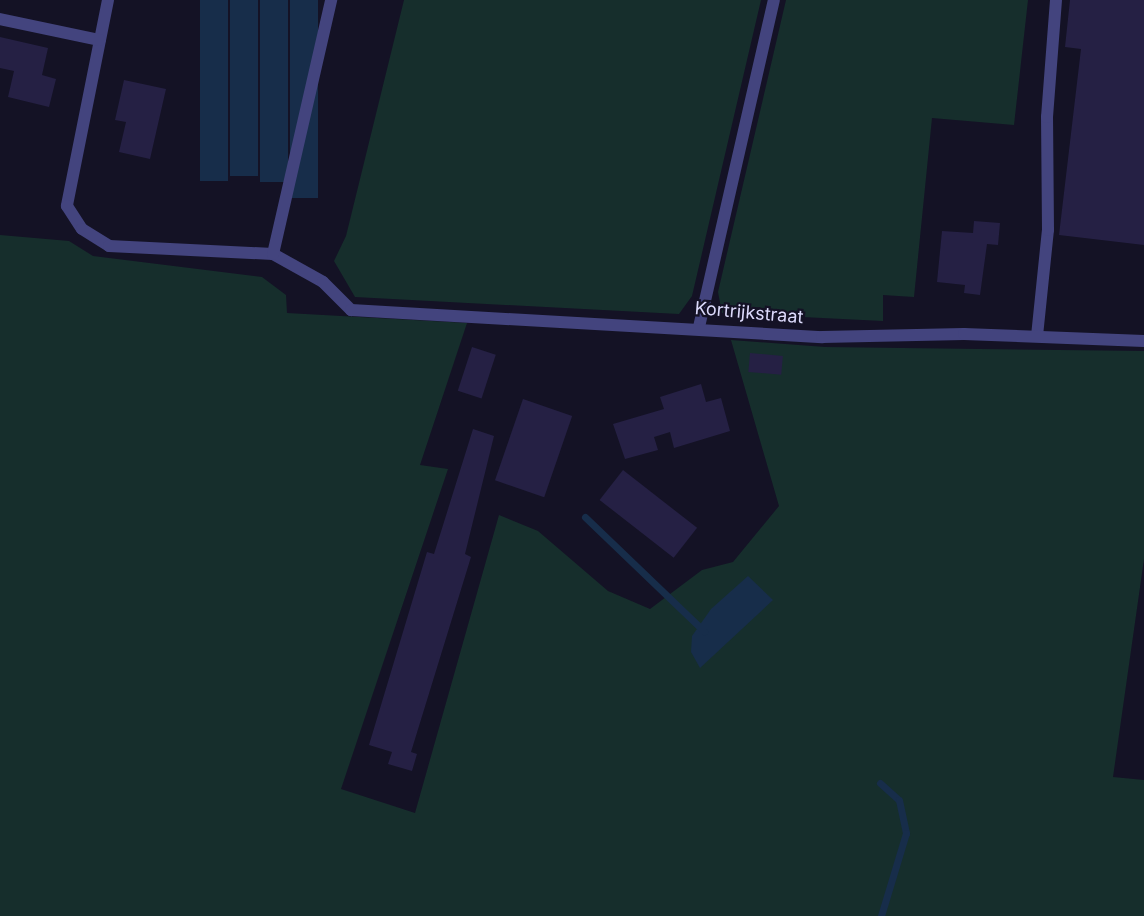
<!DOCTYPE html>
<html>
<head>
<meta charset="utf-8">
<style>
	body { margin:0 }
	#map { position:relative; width:1144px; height:916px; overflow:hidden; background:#141225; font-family:Inter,sans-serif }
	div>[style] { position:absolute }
	.green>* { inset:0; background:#162e2c }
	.water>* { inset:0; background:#172d4a; transform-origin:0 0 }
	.stream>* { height:7px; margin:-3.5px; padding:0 3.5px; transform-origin:3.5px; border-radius:3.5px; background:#172d4a }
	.building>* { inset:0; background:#252044; transform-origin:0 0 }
	.lane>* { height:12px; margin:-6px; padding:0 6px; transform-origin:6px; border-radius:6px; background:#43447e }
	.street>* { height:12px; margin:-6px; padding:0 6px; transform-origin:6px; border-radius:6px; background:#43447e }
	span { translate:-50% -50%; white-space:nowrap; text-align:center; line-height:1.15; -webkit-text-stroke:4.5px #141225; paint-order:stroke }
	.street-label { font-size:18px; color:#dcdafb }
</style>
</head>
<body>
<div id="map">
	<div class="green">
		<div style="clip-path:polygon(404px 0,761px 0,692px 296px,679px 314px,355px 297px,334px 261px,346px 236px)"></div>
		<div style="clip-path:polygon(786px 0,1028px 0,1014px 125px,932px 118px,914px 297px,883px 295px,883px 321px,722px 313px,718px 292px)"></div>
		<div style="clip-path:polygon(0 235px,69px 241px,93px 256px,262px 277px,286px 295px,287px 313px,467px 323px,420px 465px,448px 469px,341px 789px,415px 813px,499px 515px,538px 531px,608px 591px,650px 609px,702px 570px,733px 562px,779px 506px,731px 340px,825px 347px,1144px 351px,1144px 559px,1113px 777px,1144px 780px,1144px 916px,0 916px)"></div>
	</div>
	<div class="water">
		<div style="left:200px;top:0;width:28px;height:181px"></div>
		<div style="left:230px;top:0;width:28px;height:176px"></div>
		<div style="left:260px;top:0;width:28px;height:182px"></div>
		<div style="left:290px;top:0;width:28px;height:198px"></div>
		<div style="clip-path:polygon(748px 576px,773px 600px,700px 668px,691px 652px,692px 636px,711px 609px)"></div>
	</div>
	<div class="stream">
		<div style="left:585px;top:517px;width:165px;rotate:43.8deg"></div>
		<div style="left:880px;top:783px;width:25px;rotate:42deg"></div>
		<div style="left:899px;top:800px;width:34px;rotate:78deg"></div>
		<div style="left:906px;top:833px;width:87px;rotate:106.8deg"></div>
	</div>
	<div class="building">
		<div style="clip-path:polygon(1070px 0,1144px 0,1144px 245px,1059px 235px,1081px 49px,1065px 47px)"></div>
		<div style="clip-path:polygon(0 37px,48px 48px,42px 75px,56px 79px,49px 107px,8px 97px,14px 71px,0 68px)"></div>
		<div style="clip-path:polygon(124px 80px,166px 89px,150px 159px,119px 152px,126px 122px,115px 120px)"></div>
		<div style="clip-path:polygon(974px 221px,1000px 223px,998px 245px,987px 244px,980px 295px,964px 293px,965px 285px,937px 282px,942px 231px,973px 233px)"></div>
		<div style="left:472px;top:347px;width:25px;height:46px;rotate:18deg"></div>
		<div style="left:750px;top:353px;width:33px;height:19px;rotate:5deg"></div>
		<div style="clip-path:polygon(701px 384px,706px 402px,721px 398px,730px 431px,674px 448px,670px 432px,654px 437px,658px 450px,625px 459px,613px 424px,664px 409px,660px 397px)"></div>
		<div style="left:523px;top:399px;width:52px;height:86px;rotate:19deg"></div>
		<div style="clip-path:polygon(473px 429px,494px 436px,465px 554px,471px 557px,411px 752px,417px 754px,412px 771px,388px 764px,392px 752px,369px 745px,427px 552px,434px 554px)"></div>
		<div style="left:623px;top:470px;width:94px;height:38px;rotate:38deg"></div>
	</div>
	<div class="lane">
		<div style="left:108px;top:0;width:210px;rotate:101.3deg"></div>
		<div style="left:67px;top:206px;width:27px;rotate:57deg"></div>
		<div style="left:82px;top:229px;width:32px;rotate:32deg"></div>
		<div style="left:109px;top:246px;width:164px;rotate:2.8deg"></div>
		<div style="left:273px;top:254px;width:57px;rotate:29.2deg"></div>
		<div style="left:323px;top:282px;width:40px;rotate:45deg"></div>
		<div style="left:0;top:19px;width:102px;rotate:11.9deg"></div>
		<div style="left:273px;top:254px;width:261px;rotate:-77.1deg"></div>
		<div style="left:699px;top:327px;width:335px;rotate:-77.1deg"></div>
		<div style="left:1037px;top:336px;width:107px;rotate:-84.1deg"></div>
		<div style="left:1048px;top:230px;width:113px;rotate:-90.5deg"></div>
		<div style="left:1047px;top:117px;width:117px;rotate:-85.6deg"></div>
	</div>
	<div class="street">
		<div style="left:351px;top:310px;width:472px;rotate:3.3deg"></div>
		<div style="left:822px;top:337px;width:142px;rotate:-1.2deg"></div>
		<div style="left:964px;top:334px;width:180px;rotate:2.2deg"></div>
	</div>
	<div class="street-label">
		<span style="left:749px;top:313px;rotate:5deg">Kortrijkstraat</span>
	</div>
</div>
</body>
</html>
